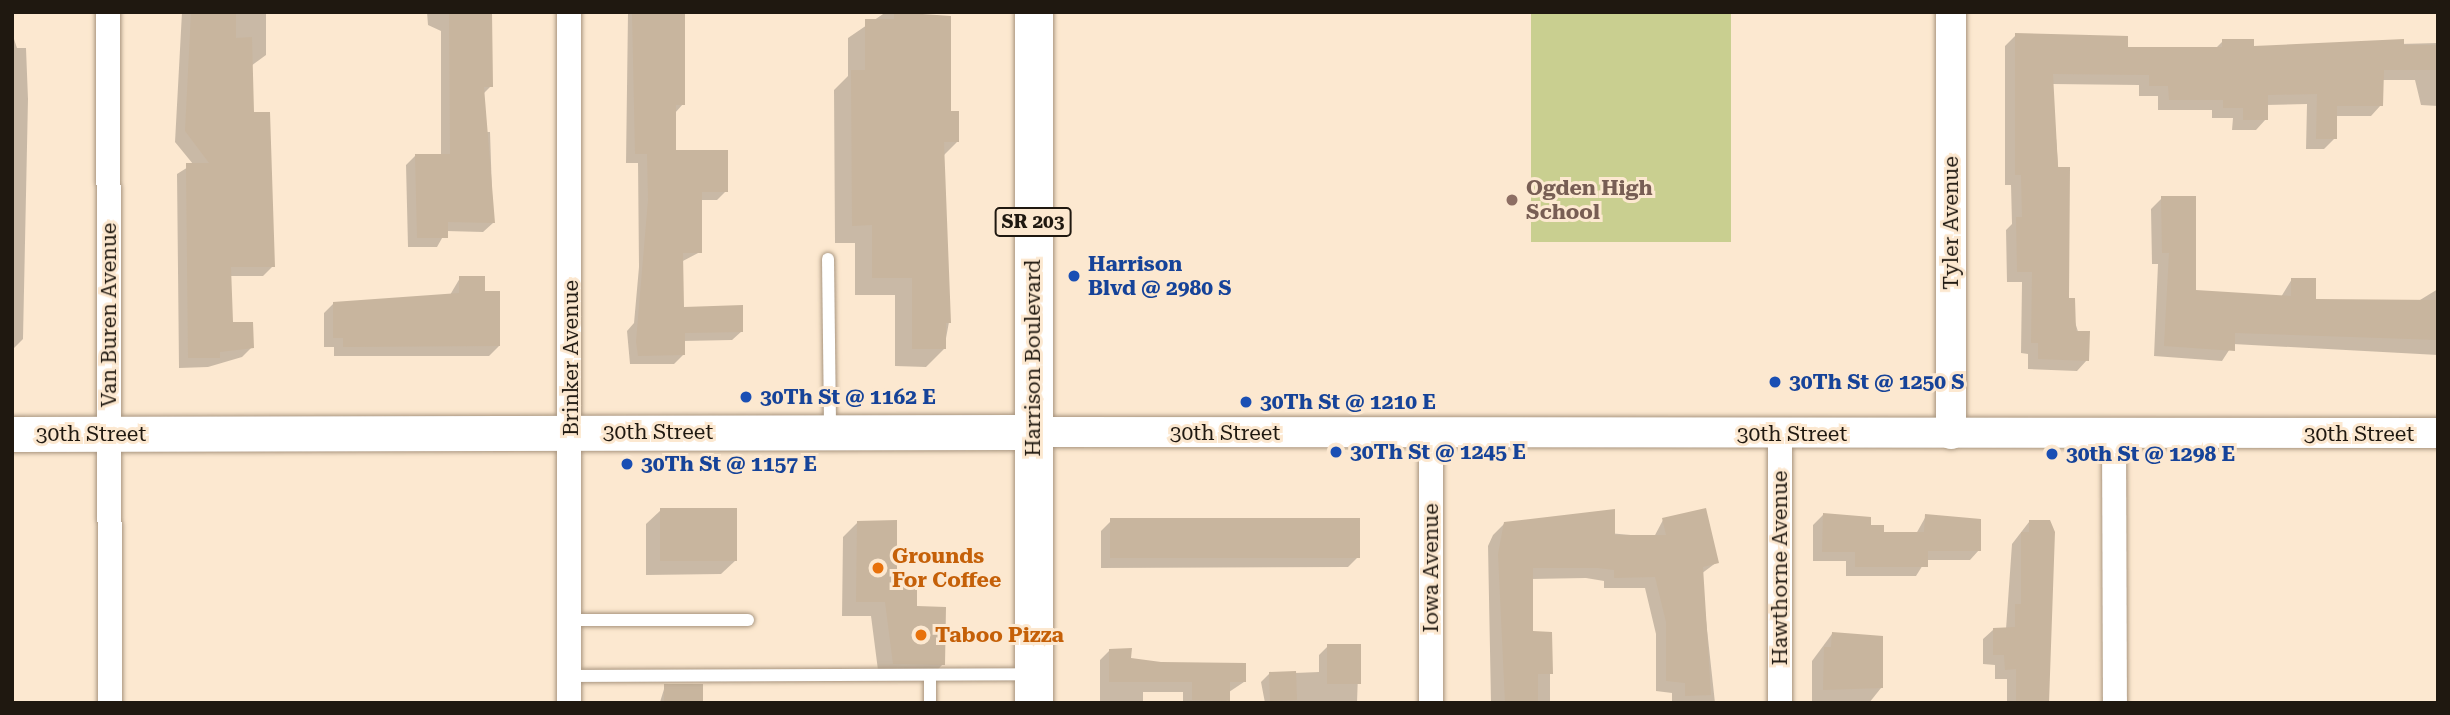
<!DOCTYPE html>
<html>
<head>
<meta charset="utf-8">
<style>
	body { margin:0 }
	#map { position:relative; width:2450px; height:715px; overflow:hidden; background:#fce8d0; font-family:"Roboto Serif",serif }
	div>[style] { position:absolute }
	.green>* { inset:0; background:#c9cf90; transform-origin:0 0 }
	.shadow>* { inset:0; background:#0003 }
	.building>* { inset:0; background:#c8b59e; transform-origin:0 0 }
	.roads { filter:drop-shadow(0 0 2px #a8957f) drop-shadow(0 0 2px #a8957f) }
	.service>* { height:12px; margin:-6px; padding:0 6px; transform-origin:6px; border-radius:6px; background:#fff }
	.minor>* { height:24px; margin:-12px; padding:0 12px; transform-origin:12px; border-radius:12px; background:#fff }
	.tertiary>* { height:30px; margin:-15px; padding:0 15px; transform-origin:15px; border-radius:15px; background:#fff }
	.secondary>* { height:35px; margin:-17.5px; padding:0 17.5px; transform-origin:17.5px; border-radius:17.5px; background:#fff }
	.primary>* { height:38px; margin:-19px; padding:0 19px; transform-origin:19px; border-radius:19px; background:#fff }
	.dots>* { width:19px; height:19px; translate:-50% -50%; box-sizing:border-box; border:4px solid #fce8d0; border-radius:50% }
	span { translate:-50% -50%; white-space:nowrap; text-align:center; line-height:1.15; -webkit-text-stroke:6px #fce8d0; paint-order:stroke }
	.shield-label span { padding:2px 5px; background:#fce8d0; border:2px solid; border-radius:5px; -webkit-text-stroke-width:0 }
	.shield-label { font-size:19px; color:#1f1810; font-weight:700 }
	.education-label { font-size:21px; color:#785e54; font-weight:700 }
	.left { translate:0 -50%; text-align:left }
	.street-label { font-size:21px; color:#1f1810 }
	.transit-label { font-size:21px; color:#164399; font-weight:700 }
	.food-label { font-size:21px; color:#c56008; font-weight:700 }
	.frame { position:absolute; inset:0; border:14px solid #1f1810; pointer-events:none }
</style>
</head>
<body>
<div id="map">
	<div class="green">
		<div style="left:1531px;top:12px;width:200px;height:230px"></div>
	</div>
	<div class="shadow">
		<div style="clip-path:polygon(182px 12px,266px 12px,266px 55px,251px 66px,252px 113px,273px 266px,263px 276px,230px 276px,231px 324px,252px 347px,242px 357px,208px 367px,179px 368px,177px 174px,193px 164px,175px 142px)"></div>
		<div style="clip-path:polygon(427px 12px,489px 12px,491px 86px,482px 95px,483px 132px,490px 132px,493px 223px,483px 232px,446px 231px,437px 247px,408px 247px,406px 165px,415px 156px,441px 156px,441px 31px,428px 25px)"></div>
		<div style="clip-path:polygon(628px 12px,684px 12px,683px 104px,675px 113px,675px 152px,726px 191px,717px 200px,700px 200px,700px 252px,681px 262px,682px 308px,742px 331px,732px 340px,683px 341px,683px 355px,674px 364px,630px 364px,627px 331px,634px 323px,639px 267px,638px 163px,626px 163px)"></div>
		<div style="clip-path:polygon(886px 12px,916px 12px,957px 142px,943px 156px,949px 322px,944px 349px,926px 367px,895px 366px,895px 295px,855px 295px,855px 243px,835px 243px,834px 90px,848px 76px,848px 38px)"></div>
		<div style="clip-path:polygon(12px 33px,17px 48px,26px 48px,28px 99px,23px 339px,12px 350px)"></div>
		<div style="clip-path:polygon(2016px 35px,2126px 49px,2215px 49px,2223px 41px,2253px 48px,2438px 43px,2438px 106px,2421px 105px,2415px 80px,2382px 80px,2381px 105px,2371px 116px,2335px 116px,2335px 138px,2324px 149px,2306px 149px,2307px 104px,2266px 105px,2266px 119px,2256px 130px,2232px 130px,2233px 118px,2212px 118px,2212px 110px,2158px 110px,2158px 96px,2139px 96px,2139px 85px,2052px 84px,2068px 300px,2087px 360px,2077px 371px,2028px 369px,2028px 354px,2021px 353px,2022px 282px,2007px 282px,2006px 230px,2012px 224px,2011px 185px,2005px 185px,2005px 46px)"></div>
		<div style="clip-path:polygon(2162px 198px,2194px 291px,2281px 297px,2292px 279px,2314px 301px,2420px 300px,2438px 289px,2438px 355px,2233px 344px,2222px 361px,2154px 356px,2158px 264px,2152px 264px,2151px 209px)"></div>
		<div style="clip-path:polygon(460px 278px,483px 293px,499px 346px,489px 356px,334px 356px,334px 347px,324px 347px,324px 313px,334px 303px,450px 295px)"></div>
		<div style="clip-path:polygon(661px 510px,736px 560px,721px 574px,646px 575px,646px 524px)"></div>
		<div style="clip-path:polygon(1823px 515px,1883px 534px,1916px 534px,1926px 516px,1979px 550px,1970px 560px,1926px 560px,1916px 576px,1846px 576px,1846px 561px,1813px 561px,1813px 525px)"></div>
		<div style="clip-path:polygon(1663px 520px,1717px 562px,1701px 574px,1715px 703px,1672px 703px,1672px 693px,1656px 691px,1656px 634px,1645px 588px,1604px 588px,1604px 581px,1586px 578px,1531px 579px,1531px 633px,1550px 633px,1550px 703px,1491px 703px,1488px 546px,1493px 535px,1504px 524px,1654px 537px)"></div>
		<div style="clip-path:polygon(1111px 521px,1358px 557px,1348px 567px,1101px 568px,1101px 531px)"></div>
		<div style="clip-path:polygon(858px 522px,943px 664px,929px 679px,879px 678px,871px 616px,842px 616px,843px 537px)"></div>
		<div style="clip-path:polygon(2029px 522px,2048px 703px,2007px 703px,2007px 679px,1995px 679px,1995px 665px,1983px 664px,1983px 639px,1993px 630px,2006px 629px,2012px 544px)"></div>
		<div style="clip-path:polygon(1832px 634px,1881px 688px,1869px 703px,1812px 702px,1812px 661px)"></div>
		<div style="clip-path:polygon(1328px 646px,1359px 646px,1357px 703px,1265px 703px,1261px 682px,1269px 674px,1319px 672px,1319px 655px)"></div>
		<div style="clip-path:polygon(1110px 650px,1130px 659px,1244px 682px,1229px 692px,1226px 703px,1183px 703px,1183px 692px,1143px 692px,1143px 703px,1100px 703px,1100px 660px)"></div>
		<div style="clip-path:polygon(665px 686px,701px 702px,710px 703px,621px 703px,660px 702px)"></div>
	</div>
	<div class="building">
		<div style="clip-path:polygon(191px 12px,236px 12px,236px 38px,252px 37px,254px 112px,270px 112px,275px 267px,231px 267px,233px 322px,253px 322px,254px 348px,220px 352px,220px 358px,188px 358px,186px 163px,209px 163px,185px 131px)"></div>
		<div style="clip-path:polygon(449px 12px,492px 12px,493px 87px,484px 87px,495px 223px,448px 222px,448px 238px,417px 238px,415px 154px,450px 154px)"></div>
		<div style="clip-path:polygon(632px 12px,685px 12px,685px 105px,676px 105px,676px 150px,728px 150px,728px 192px,702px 192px,702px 253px,683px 253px,684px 307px,743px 305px,743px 332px,685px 333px,685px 355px,638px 356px,636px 342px,648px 200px,647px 154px,635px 154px)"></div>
		<div style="clip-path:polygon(894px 12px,951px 16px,951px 111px,959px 111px,959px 142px,944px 142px,951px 323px,946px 323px,946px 349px,912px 349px,912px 278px,872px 278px,872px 225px,852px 226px,851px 70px,865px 70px,865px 19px,894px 19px)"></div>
		<div style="clip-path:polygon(2015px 33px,2128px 36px,2128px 47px,2222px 47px,2222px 39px,2254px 39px,2254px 46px,2404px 39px,2404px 45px,2438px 45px,2438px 70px,2384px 70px,2383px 106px,2337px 106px,2337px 139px,2316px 139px,2317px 94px,2268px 95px,2268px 120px,2243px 120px,2243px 108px,2223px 108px,2223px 100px,2169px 100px,2168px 86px,2149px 86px,2149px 75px,2053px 74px,2058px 167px,2070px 167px,2069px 298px,2075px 298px,2076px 331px,2090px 331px,2089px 361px,2038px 359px,2038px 343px,2031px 343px,2032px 272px,2017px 272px,2016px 217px,2022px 217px,2021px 175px,2015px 175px)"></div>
		<div style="clip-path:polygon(2161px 196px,2196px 196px,2196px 290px,2291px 296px,2291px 278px,2316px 278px,2316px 299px,2438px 300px,2438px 340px,2235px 333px,2235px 351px,2164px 346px,2169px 253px,2162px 253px)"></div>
		<div style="clip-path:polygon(459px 276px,485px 276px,485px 291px,500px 291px,500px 346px,343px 347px,343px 338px,333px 338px,333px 302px,459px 293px)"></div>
		<div style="left:660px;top:508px;width:77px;height:53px"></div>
		<div style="clip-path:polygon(1706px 508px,1719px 563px,1703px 567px,1711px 695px,1685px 696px,1685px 683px,1666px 681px,1666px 622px,1655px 577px,1614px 578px,1614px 570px,1598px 568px,1533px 568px,1533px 631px,1552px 632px,1553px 674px,1538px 674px,1538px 703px,1505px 703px,1498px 554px,1504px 522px,1615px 509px,1615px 535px,1666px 535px,1662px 518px)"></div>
		<div style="clip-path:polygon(1823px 513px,1871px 517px,1871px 525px,1884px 525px,1884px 532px,1924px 532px,1925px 514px,1981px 519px,1981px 551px,1928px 551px,1928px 567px,1855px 567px,1855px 552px,1822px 552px)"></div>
		<div style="left:1360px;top:518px;width:40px;height:250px;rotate:90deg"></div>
		<div style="clip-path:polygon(897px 520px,897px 577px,917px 577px,917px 606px,946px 607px,945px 665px,893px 664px,885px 602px,856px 602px,857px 521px)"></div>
		<div style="clip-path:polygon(2029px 520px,2050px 520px,2055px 532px,2049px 703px,2016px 703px,2016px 669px,2005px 670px,2004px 655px,1993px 655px,1993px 628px,2015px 627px,2015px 604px,2021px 604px,2021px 532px,2029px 532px)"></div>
		<div style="clip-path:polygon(1832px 632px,1883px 636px,1883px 688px,1823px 690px,1824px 647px,1831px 647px)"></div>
		<div style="left:1361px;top:644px;width:40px;height:34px;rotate:90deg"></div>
		<div style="clip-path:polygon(1132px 648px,1131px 658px,1161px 662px,1246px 663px,1246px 682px,1230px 682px,1230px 701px,1192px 700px,1192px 682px,1109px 682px,1109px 649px)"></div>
		<div style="left:1296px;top:671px;width:29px;height:27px;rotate:88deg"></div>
		<div style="left:664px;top:684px;width:39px;height:19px"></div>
	</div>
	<div class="roads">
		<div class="service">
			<div style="left:828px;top:259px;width:173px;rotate:89.3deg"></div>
			<div style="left:570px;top:620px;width:178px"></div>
			<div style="left:930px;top:675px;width:28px;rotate:90deg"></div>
			<div style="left:569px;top:676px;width:462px;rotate:-0.2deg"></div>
		</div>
		<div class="minor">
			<div style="left:108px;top:12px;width:691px;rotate:89.83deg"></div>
			<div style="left:1431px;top:434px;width:269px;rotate:90deg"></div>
			<div style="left:2114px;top:434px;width:269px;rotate:89.8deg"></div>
			<div style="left:569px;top:703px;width:691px;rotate:-90deg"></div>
			<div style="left:1780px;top:703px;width:269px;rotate:-90deg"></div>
		</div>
		<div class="tertiary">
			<div style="left:1034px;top:432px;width:1404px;rotate:0.04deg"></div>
			<div style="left:1951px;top:434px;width:422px;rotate:-90deg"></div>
		</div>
		<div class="secondary">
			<div style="left:12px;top:434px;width:1022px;rotate:-0.11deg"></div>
		</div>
		<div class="primary">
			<div style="left:1034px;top:12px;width:691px;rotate:90deg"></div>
		</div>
	</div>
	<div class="dots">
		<div style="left:1512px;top:200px;background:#8d6e63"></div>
		<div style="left:1074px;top:276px;background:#1a4fb4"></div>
		<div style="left:1775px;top:382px;background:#1a4fb4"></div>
		<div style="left:746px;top:397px;background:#1a4fb4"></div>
		<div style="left:1246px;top:402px;background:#1a4fb4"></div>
		<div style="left:1336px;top:452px;background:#1a4fb4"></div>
		<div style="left:2052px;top:454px;background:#1a4fb4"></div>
		<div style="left:627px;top:464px;background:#1a4fb4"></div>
		<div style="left:878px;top:568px;background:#e8710a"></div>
		<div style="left:921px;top:635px;background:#e8710a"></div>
	</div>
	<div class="shield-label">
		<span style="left:1033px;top:222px">SR 203</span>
	</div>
	<div class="education-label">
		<span class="left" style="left:1526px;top:200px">Ogden High<br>School</span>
	</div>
	<div class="street-label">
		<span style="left:1951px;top:223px;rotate:-90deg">Tyler Avenue</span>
		<span style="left:109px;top:315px;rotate:-90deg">Van Buren Avenue</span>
		<span style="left:571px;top:358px;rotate:-90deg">Brinker Avenue</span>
		<span style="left:1033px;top:358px;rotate:-90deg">Harrison Boulevard</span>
		<span style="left:658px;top:432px">30th Street</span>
		<span style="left:1225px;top:433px">30th Street</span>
		<span style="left:91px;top:434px">30th Street</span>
		<span style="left:1792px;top:434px">30th Street</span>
		<span style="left:2359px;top:434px">30th Street</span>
		<span style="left:1431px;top:568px;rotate:-90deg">Iowa Avenue</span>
		<span style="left:1780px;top:568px;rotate:-90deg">Hawthorne Avenue</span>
	</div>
	<div class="transit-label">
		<span class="left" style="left:1088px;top:276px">Harrison<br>Blvd @ 2980 S</span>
		<span class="left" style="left:1789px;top:382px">30Th St @ 1250 S</span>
		<span class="left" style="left:760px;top:397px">30Th St @ 1162 E</span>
		<span class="left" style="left:1260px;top:402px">30Th St @ 1210 E</span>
		<span class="left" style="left:1350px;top:452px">30Th St @ 1245 E</span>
		<span class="left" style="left:2066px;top:454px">30th St @ 1298 E</span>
		<span class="left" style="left:641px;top:464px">30Th St @ 1157 E</span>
	</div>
	<div class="food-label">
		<span class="left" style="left:892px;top:568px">Grounds<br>For Coffee</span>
		<span class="left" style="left:935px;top:635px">Taboo Pizza</span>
	</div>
	<div class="frame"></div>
</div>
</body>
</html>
